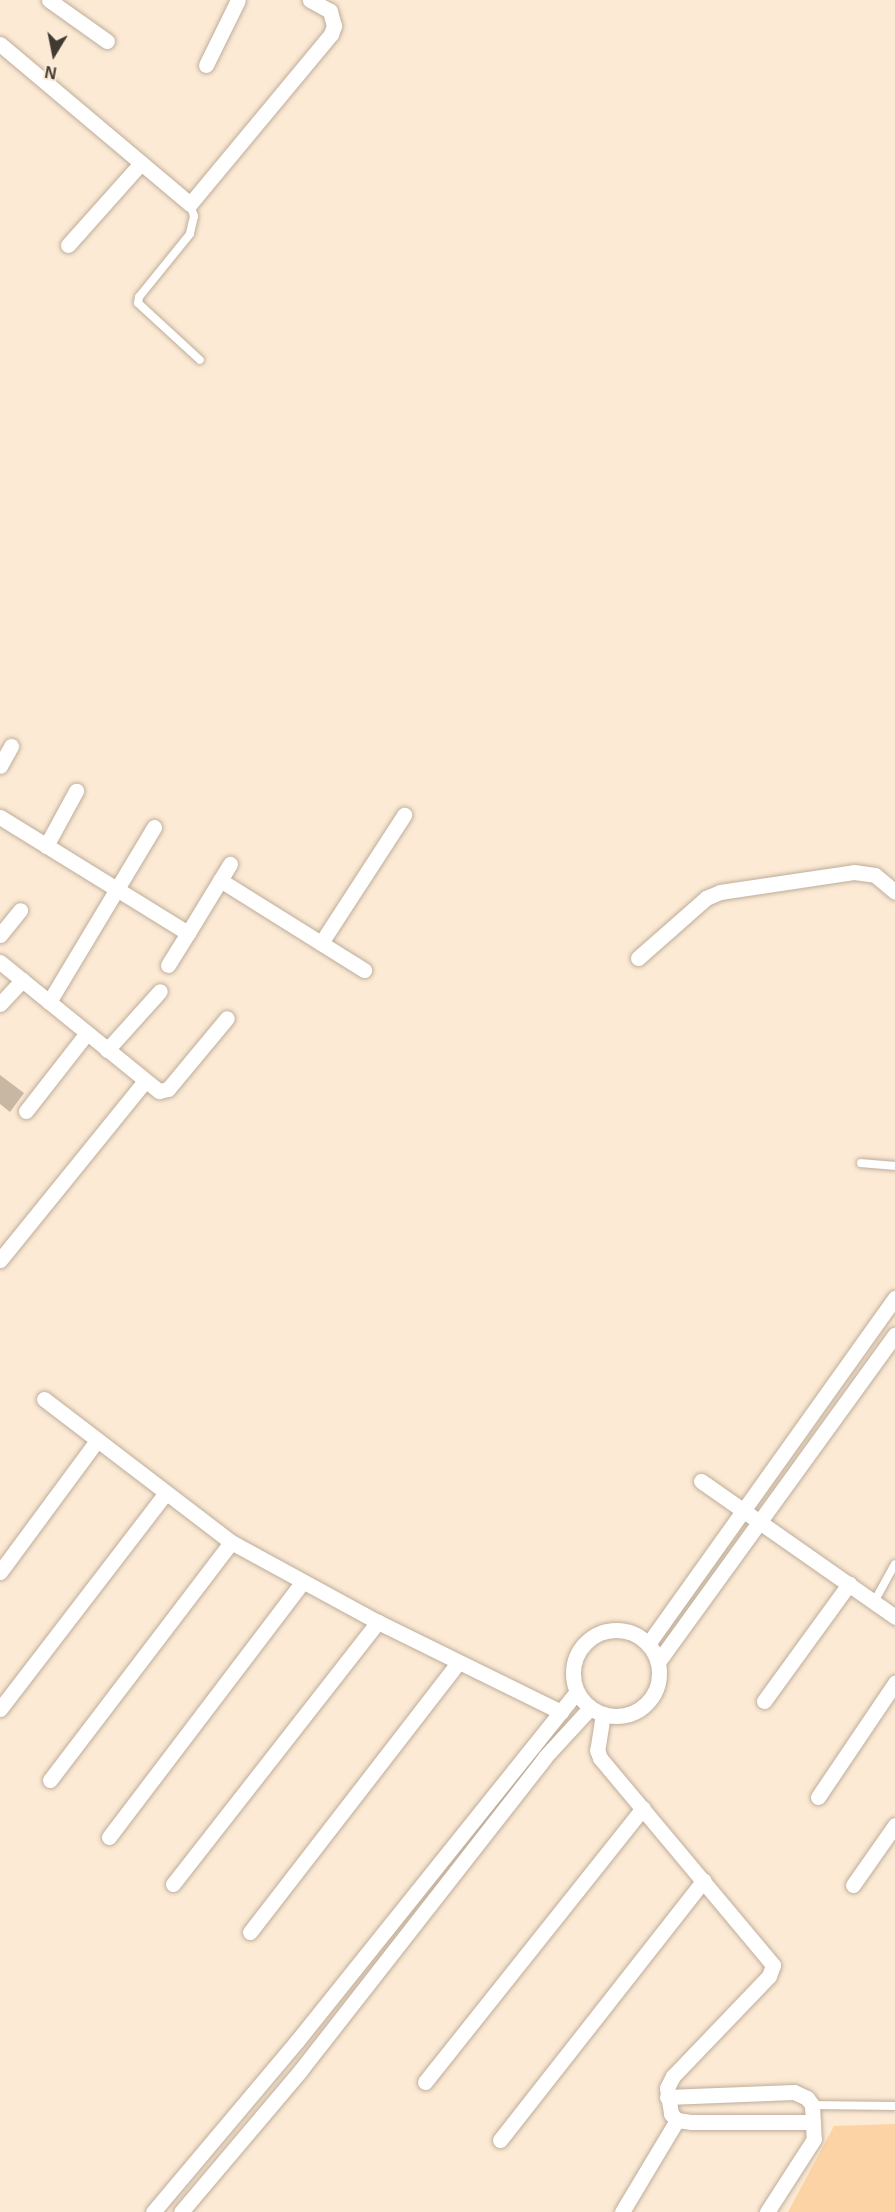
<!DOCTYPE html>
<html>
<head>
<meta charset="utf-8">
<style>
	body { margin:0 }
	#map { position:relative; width:895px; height:2212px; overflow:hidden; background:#fcead5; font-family:Arial,sans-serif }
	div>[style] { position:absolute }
	.green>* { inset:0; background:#fcd3a4 }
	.building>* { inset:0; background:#c8b7a3 }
	.roads { filter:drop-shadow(0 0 2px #bead99) drop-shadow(0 0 2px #bead99) }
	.service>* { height:8px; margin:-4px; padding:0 4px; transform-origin:4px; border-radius:4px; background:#fff }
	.minor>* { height:15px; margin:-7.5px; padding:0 7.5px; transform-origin:7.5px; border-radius:7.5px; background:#fff }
	.minor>.ring { margin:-7.5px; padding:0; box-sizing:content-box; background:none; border:15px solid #fff; border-radius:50% }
	span { translate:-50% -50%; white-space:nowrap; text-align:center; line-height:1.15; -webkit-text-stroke:6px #fcead5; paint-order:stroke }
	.north { position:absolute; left:24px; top:24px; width:60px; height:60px; -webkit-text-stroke:4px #fcead5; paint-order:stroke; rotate:190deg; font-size:16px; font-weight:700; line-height:24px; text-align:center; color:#413a32 }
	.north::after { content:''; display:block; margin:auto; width:21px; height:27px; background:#413a32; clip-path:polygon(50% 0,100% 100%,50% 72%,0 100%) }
</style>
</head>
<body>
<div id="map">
	<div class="green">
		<div style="clip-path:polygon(895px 2124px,895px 2212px,788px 2212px,834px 2126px)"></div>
	</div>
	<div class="building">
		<div style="clip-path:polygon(0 1075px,24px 1093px,10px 1112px,0 1104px)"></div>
	</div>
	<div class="roads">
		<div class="service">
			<div style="left:190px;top:204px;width:13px;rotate:72deg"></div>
			<div style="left:194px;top:216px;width:18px;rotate:103deg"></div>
			<div style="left:190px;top:234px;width:81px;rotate:129deg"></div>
			<div style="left:139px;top:297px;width:6px;rotate:99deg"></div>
			<div style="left:138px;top:303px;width:84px;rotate:42.6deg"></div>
			<div style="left:861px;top:1163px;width:34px;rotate:5deg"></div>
			<div style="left:874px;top:1602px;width:43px;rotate:-61.1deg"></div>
			<div style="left:812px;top:2105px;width:83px;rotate:0.7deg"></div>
		</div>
		<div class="minor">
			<div style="left:49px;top:0;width:71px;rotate:35.3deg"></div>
			<div style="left:0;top:44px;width:248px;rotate:40.1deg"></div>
			<div style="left:190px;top:204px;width:221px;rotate:-50.3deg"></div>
			<div style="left:331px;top:34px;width:9px;rotate:-69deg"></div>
			<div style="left:334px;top:26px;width:16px;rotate:-105deg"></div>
			<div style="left:330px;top:11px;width:23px;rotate:-151deg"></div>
			<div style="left:206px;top:65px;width:72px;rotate:-63.8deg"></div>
			<div style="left:68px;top:245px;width:110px;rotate:-48.3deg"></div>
			<div style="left:0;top:766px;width:23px;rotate:-61deg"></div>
			<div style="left:0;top:817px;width:221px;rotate:31.7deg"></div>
			<div style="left:188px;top:933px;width:81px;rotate:-58.7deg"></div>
			<div style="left:46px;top:846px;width:63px;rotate:-61.4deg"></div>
			<div style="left:220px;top:880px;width:170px;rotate:32deg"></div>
			<div style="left:0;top:935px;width:32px;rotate:-51deg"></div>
			<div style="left:321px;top:943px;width:153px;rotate:-57deg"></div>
			<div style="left:638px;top:958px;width:91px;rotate:-41.4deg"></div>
			<div style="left:706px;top:898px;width:15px;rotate:-23deg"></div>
			<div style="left:720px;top:892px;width:135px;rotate:-8.5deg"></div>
			<div style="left:854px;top:872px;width:21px;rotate:8deg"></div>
			<div style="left:875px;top:875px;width:26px;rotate:40deg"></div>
			<div style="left:0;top:962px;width:205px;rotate:39.1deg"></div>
			<div style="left:159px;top:1091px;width:9px;rotate:-13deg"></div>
			<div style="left:168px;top:1089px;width:92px;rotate:-50.3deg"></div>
			<div style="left:168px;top:965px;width:38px;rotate:-58deg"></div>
			<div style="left:49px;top:1002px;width:204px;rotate:-59deg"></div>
			<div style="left:0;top:1004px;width:33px;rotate:-47deg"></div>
			<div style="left:107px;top:1050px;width:79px;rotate:-48.1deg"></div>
			<div style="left:26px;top:1111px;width:99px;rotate:-52deg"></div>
			<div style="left:0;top:1260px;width:229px;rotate:-51deg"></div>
			<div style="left:44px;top:1399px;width:235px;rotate:37.4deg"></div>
			<div style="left:231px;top:1542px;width:167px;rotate:28.6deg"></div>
			<div style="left:378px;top:1622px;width:204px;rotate:26.2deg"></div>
			<div style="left:701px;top:1481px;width:237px;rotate:35deg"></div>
			<div style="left:0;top:1572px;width:162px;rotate:-53.6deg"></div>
			<div class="ring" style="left:573px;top:1630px;width:71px;height:71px"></div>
			<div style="left:648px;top:1644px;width:425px;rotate:-54.5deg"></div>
			<div style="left:658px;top:1662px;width:404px;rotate:-54.1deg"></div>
			<div style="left:764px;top:1701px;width:145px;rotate:-54deg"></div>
			<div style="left:0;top:1709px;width:271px;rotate:-52.5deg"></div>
			<div style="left:603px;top:1714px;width:36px;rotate:99deg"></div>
			<div style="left:597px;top:1750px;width:9px;rotate:69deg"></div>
			<div style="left:600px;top:1758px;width:270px;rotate:50.1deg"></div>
			<div style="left:773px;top:1965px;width:12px;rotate:110deg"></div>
			<div style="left:769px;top:1976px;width:139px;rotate:133.8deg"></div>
			<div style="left:673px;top:2076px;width:13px;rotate:117deg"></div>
			<div style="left:667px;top:2088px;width:26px;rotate:81deg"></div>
			<div style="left:671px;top:2114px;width:8px;rotate:45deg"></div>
			<div style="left:677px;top:2120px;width:15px;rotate:8deg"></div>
			<div style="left:692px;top:2122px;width:121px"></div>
			<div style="left:50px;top:1780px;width:299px;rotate:-52.7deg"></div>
			<div style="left:818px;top:1797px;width:138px;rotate:-56deg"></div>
			<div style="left:109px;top:1837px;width:319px;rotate:-52.8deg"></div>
			<div style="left:173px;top:1884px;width:333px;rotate:-52deg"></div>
			<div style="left:853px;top:1885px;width:73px;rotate:-55deg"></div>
			<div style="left:250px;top:1932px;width:341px;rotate:-52.3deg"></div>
			<div style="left:425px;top:2082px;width:350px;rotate:-51.5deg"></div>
			<div style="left:667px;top:2097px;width:127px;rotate:-2.3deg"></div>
			<div style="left:794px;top:2092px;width:14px;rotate:25deg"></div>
			<div style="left:807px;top:2098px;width:9px;rotate:54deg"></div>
			<div style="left:812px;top:2105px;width:34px;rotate:87deg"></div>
			<div style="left:814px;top:2139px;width:87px;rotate:122.8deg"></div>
			<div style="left:500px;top:2140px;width:330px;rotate:-51.9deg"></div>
			<div style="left:153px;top:2212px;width:224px;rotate:-49.9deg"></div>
			<div style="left:297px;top:2041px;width:447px;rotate:-51.3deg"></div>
			<div style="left:181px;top:2212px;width:185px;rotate:-49.8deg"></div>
			<div style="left:300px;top:2071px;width:398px;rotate:-52deg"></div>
			<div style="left:545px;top:1757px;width:67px;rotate:-47.4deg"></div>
			<div style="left:622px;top:2212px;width:107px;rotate:-59.1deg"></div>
		</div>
	</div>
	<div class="north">N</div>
</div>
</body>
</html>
